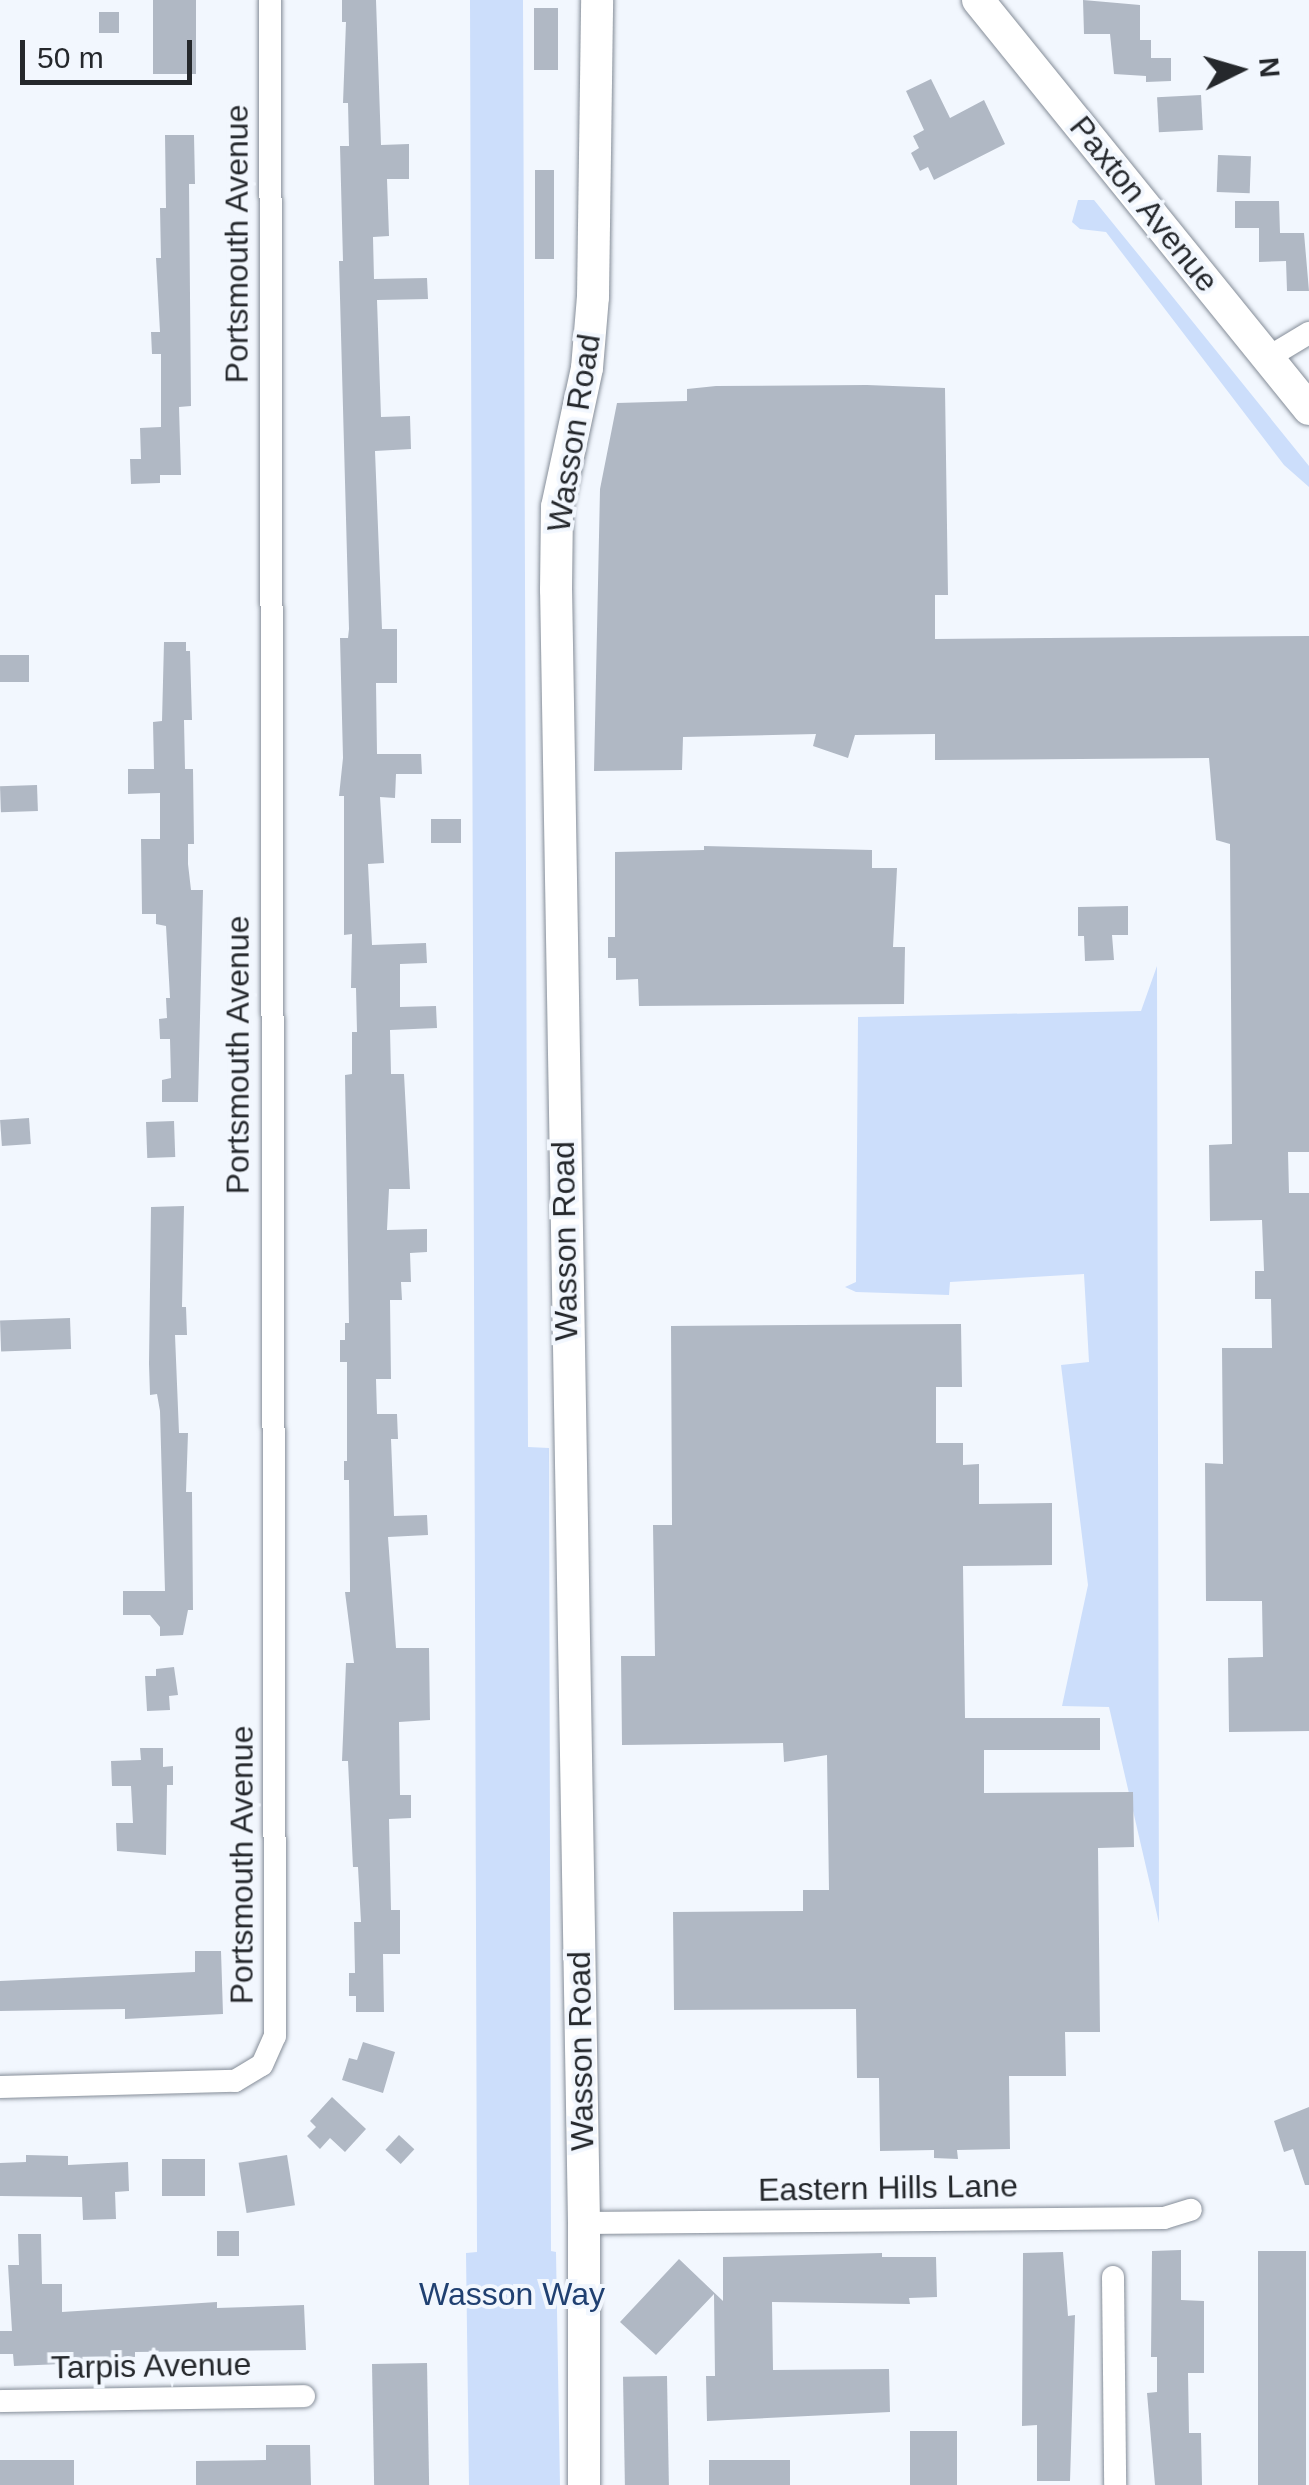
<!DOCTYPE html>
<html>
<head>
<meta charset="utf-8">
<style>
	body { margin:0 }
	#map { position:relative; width:1309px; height:2485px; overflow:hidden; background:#f2f7fe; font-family:Arial,sans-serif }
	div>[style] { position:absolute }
	.green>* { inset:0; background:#ccdefb }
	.building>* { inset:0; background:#b0b8c4; transform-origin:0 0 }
	.roads { filter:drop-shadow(0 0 2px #858d98) drop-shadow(0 0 2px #858d98) }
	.street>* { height:22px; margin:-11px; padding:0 11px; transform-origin:11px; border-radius:11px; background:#fff }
	.secondary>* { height:32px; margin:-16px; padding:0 16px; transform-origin:16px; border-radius:16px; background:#fff }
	span { translate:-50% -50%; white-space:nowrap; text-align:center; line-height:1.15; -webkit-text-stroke:8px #f2f7fe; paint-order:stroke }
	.street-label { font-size:32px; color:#25282c }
	.park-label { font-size:32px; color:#204071 }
	.north { position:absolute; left:1189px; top:20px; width:100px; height:100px; -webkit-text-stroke:8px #f2f7fe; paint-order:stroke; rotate:85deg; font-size:28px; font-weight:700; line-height:40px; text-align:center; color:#25282c }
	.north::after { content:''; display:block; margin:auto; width:35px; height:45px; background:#25282c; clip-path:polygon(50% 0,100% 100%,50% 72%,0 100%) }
	.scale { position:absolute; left:20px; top:40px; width:172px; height:45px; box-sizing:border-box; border:5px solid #25282c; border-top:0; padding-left:12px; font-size:30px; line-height:35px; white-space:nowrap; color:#25282c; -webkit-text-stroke:8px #f2f7fe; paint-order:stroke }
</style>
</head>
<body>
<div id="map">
	<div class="green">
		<div style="clip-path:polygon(470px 0,523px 0,528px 1447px,549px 1448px,551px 2251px,556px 2252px,560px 2485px,469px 2485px,466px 2253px,477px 2252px)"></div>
		<div style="clip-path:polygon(1078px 200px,1094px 200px,1155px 275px,1309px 466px,1309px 487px,1284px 465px,1106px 232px,1080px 229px,1072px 222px)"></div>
		<div style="clip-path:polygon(1157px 966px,1159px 1923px,1109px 1707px,1062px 1706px,1088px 1585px,1061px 1365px,1089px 1362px,1084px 1274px,950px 1282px,949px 1295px,856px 1292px,845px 1287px,856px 1282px,858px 1017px,1141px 1011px)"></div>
	</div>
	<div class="building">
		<div style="left:153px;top:0;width:43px;height:74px"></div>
		<div style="clip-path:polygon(342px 0,376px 0,381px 145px,409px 144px,409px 179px,387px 179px,389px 236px,373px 237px,374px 279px,427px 278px,428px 299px,377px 300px,381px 417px,410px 416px,411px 449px,375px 451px,382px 629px,397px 629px,397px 683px,376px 683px,377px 754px,421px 754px,422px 774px,396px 774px,395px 798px,380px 797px,384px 863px,368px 864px,372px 945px,426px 943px,427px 963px,400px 964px,400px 1007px,436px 1006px,437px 1028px,390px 1030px,391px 1074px,404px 1074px,410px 1189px,389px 1189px,387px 1230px,427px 1229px,427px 1252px,410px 1253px,411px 1282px,401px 1282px,402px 1300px,390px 1300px,391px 1379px,376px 1379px,377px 1414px,397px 1414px,398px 1439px,391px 1439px,394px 1516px,427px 1515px,428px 1535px,388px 1537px,396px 1648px,429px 1648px,430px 1720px,399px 1722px,400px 1795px,411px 1795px,411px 1818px,389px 1819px,391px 1910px,400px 1910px,400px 1954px,383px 1954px,384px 2012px,356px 2012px,356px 1996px,349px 1996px,349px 1973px,355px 1973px,354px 1922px,361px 1922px,358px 1867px,353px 1867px,348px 1761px,342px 1761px,346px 1663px,354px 1663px,345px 1592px,350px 1592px,350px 1583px,349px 1480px,344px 1480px,344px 1461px,347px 1461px,347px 1362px,340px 1362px,340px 1340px,345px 1340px,345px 1323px,349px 1323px,345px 1075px,352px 1074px,352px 1032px,357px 1032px,356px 988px,351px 988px,352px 934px,344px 935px,344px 796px,339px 796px,343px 758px,340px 638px,348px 638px,349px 629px,339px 261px,343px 261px,340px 146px,349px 146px,348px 103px,343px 103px,346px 22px,342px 22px)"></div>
		<div style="clip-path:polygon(1083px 0,1140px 5px,1140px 40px,1151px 40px,1151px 58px,1171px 58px,1171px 81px,1146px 82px,1146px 76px,1114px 74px,1110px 34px,1084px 34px)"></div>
		<div style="left:534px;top:8px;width:24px;height:62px"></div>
		<div style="left:119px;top:12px;width:21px;height:20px;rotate:90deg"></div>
		<div style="clip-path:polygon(931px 79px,950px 118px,984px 100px,1005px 144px,934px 180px,928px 167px,920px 171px,911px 153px,919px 148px,913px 136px,924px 130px,906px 91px)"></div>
		<div style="left:1201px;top:95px;width:35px;height:44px;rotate:87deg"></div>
		<div style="clip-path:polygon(165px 135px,194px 135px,195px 184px,189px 184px,191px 406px,179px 407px,181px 475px,160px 475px,160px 483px,131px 484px,130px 459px,141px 459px,140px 428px,161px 427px,161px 354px,152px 354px,151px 332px,160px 332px,156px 258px,161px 258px,160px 208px,166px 208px)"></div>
		<div style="left:1218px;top:155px;width:33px;height:37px;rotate:2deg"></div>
		<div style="left:554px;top:170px;width:89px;height:19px;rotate:90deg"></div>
		<div style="clip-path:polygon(1235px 201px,1279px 201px,1280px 233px,1304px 233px,1309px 291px,1287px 291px,1286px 261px,1259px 262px,1259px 228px,1235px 228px)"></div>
		<div style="clip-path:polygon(867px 385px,945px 388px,948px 595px,935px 595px,935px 639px,1309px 636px,1309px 1152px,1288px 1152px,1289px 1193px,1309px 1193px,1309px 1731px,1229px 1732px,1228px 1658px,1263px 1657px,1262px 1601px,1206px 1601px,1205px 1463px,1223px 1464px,1222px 1348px,1272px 1348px,1271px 1299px,1255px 1299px,1255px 1271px,1264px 1271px,1262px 1220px,1210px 1221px,1209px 1145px,1232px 1144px,1230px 844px,1216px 840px,1209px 758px,935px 760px,935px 734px,855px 735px,848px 758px,813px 746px,816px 734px,683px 737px,682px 770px,594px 771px,600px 489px,617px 403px,687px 401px,687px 389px,716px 386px)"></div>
		<div style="clip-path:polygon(164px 642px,186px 642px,186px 651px,190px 651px,192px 720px,184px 720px,185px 769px,193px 769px,194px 844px,188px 844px,188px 864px,191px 890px,203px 890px,198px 1102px,162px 1102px,162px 1080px,171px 1078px,170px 1039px,160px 1039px,159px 1019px,167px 1018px,166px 998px,170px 998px,166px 926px,156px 924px,156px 914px,142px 914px,141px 839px,160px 839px,160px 793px,128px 794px,128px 769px,154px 769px,153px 722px,162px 721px)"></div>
		<div style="left:0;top:655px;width:29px;height:27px"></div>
		<div style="left:37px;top:785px;width:26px;height:37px;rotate:88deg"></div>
		<div style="left:461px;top:819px;width:24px;height:30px;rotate:90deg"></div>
		<div style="clip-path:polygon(704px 846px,872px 850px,872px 868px,897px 868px,893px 947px,905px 947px,904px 1004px,639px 1006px,638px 979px,616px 980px,616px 958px,608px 958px,608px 937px,615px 937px,615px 852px,704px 850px)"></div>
		<div style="clip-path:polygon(1128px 906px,1128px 935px,1112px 935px,1114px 960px,1085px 961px,1084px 936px,1078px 936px,1078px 907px)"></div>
		<div style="left:29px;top:1118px;width:26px;height:29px;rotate:86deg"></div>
		<div style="left:174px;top:1121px;width:36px;height:28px;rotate:88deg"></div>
		<div style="clip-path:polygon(184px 1206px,182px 1307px,186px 1307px,187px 1335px,175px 1335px,179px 1433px,188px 1433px,186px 1492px,192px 1492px,193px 1610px,188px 1610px,183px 1635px,160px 1636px,160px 1627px,150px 1615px,123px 1615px,123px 1591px,165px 1591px,160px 1411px,157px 1394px,150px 1395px,149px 1364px,151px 1207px)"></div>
		<div style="left:70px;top:1318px;width:31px;height:70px;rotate:88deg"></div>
		<div style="clip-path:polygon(961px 1324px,962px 1387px,936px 1387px,936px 1443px,963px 1443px,963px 1465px,979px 1464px,979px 1504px,1052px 1503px,1052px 1565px,963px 1566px,965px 1718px,1100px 1718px,1100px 1750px,984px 1750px,984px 1793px,1133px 1792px,1134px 1847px,1098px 1848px,1100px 2032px,1065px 2032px,1066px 2076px,1009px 2076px,1010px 2149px,957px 2150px,958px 2159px,934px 2158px,934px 2150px,880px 2151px,879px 2078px,857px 2078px,856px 2009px,674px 2010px,673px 1912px,803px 1911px,803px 1890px,829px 1890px,827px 1755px,784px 1762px,783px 1743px,622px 1745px,621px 1656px,655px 1656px,653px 1525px,672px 1525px,671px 1326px)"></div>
		<div style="clip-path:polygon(174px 1667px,178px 1695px,169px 1696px,170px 1710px,147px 1711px,145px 1676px,156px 1676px,156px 1669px)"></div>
		<div style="clip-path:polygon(140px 1748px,163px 1748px,163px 1767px,173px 1766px,173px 1785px,167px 1785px,166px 1855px,117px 1851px,116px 1823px,133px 1823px,131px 1786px,112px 1786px,111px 1761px,141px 1760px)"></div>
		<div style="clip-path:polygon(195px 1951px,221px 1951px,223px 2014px,125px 2019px,125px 2009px,0 2011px,0 1981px,195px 1972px)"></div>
		<div style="clip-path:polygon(363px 2042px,395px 2052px,383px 2093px,342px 2080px,349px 2058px,357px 2060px)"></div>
		<div style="clip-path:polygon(332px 2097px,366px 2129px,345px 2152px,330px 2138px,320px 2149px,307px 2136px,316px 2127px,310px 2121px)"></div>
		<div style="clip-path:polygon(1309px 2107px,1309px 2185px,1305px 2185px,1293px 2149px,1284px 2152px,1274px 2121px)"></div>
		<div style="left:399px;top:2135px;width:21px;height:20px;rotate:43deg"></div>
		<div style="clip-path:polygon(26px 2155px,68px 2156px,68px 2165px,128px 2162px,129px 2191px,115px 2192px,116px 2219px,83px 2220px,82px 2197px,0 2196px,0 2163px,26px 2162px)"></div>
		<div style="left:287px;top:2155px;width:51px;height:49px;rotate:81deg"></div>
		<div style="left:162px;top:2159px;width:43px;height:37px"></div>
		<div style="left:217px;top:2231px;width:22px;height:25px"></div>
		<div style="clip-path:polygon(18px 2234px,41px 2234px,42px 2284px,62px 2284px,62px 2312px,217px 2302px,217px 2308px,304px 2305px,306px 2350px,135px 2352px,135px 2357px,85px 2359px,85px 2363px,14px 2366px,13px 2354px,0 2354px,0 2331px,12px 2331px,8px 2265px,19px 2265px)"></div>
		<div style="clip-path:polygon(1181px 2250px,1181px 2300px,1204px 2301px,1204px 2373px,1188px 2373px,1189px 2433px,1201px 2433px,1202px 2485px,1155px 2485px,1147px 2393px,1157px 2392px,1157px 2357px,1151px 2357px,1152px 2251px)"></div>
		<div style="left:1258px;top:2251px;width:48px;height:234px"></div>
		<div style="clip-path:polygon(1063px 2252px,1068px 2316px,1075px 2315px,1070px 2481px,1037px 2481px,1037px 2425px,1022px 2426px,1023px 2253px)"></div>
		<div style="clip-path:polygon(882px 2253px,882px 2257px,936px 2257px,937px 2297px,909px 2298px,910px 2304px,772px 2302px,773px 2370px,889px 2369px,890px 2412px,707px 2421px,706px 2376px,715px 2376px,714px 2294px,656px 2355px,620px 2322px,679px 2259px,723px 2301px,723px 2257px)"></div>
		<div style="left:427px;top:2363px;width:122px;height:55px;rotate:89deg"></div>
		<div style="left:667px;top:2376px;width:109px;height:44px;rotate:89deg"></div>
		<div style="left:910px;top:2431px;width:47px;height:54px"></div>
		<div style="clip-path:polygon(266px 2445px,310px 2445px,311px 2485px,196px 2485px,196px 2461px,266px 2460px)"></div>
		<div style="left:74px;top:2460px;width:25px;height:74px;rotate:90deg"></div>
		<div style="left:790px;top:2460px;width:25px;height:81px;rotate:90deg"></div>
	</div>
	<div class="roads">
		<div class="street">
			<div style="left:1269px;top:357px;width:47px;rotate:-31deg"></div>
			<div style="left:0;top:2087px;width:235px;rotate:-1.5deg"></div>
			<div style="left:235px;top:2081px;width:31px;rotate:-31deg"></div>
			<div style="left:262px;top:2065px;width:32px;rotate:-66deg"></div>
			<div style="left:275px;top:2036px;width:2036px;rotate:-90.14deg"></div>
			<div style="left:584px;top:2223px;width:580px;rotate:-0.49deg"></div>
			<div style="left:1164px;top:2218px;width:28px;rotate:-17deg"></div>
			<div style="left:1113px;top:2277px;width:208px;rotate:89.4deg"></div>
			<div style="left:0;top:2401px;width:304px;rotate:-0.9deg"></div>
		</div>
		<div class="secondary">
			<div style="left:978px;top:0;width:526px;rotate:51.02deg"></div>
			<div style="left:584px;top:2485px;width:262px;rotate:-90deg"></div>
			<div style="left:584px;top:2223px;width:1633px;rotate:-90.98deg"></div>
			<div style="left:556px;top:590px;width:83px;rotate:-89.3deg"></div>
			<div style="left:557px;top:507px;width:142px;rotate:-77.8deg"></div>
			<div style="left:587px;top:368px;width:71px;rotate:-85.2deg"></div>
			<div style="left:593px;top:297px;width:297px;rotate:-89.2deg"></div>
		</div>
	</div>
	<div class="street-label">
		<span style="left:1144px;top:204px;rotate:51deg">Paxton Avenue</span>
		<span style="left:237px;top:244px;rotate:-90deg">Portsmouth Avenue</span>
		<span style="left:574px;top:433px;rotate:-81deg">Wasson Road</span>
		<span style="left:238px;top:1055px;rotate:-90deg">Portsmouth Avenue</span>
		<span style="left:565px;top:1241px;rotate:-91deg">Wasson Road</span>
		<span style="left:242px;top:1865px;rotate:-90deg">Portsmouth Avenue</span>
		<span style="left:581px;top:2051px;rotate:-91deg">Wasson Road</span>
		<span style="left:888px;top:2188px;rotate:-1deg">Eastern Hills Lane</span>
		<span style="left:151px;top:2366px;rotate:-1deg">Tarpis Avenue</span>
	</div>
	<div class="park-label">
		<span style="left:512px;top:2294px">Wasson Way</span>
	</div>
	<div class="north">N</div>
	<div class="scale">50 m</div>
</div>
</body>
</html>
